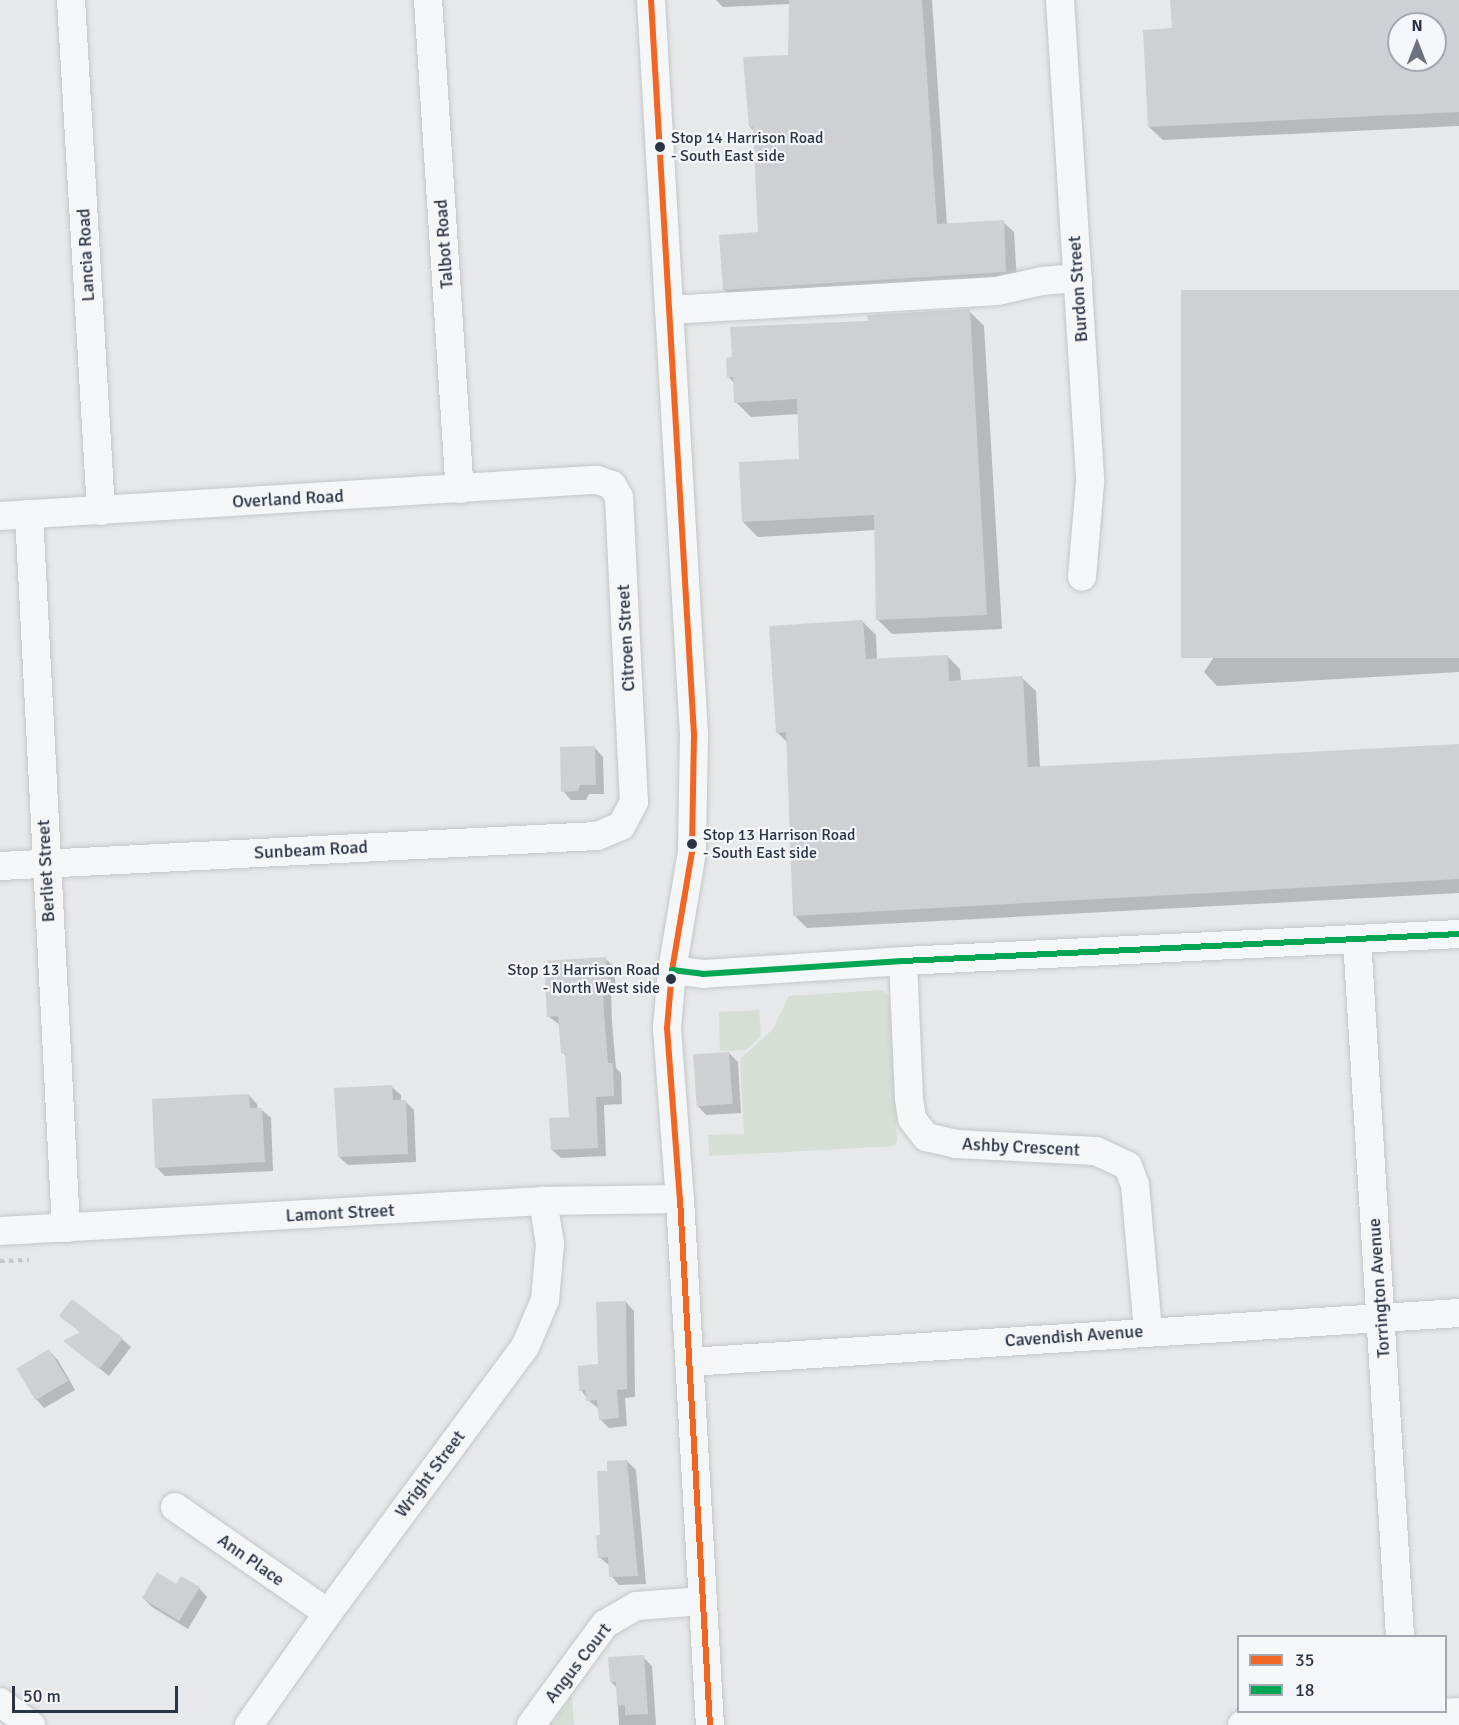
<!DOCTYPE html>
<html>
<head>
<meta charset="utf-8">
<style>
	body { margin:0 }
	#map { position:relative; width:1459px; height:1725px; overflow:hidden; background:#e6e8ea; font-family:Signika,sans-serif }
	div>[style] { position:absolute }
	.green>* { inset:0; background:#d6ded6 }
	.shadow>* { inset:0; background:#0003 }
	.building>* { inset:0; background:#ced0d3; transform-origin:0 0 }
	.path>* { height:4px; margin-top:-2px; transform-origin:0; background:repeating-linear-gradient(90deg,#c5c6ca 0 4.5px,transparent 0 9px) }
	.roads { filter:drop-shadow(0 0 2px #c4c6c8) drop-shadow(0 0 2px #c4c6c8) }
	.minor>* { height:28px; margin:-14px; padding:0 14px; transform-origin:14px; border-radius:14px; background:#f5f6f7 }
	.bus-1>* { height:6px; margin:-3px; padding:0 3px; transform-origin:3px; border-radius:3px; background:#f26522 }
	.bus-2>* { height:6px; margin:-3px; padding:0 3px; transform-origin:3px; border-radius:3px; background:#00a651 }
	.dots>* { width:16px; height:16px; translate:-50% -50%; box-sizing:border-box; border:3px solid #f4f6f9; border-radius:50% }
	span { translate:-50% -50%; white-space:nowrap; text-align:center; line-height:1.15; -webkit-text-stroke:4.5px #f4f6f9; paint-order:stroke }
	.bus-label { font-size:16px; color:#2b3445 }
	.left { translate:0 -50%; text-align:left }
	.right { translate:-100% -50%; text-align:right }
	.street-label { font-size:18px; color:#2b3445 }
	.legend { position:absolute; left:1237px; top:1635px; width:210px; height:78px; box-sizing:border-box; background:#f4f6f9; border:2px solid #a4a8b1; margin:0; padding:8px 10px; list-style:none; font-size:18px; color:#2b3445 }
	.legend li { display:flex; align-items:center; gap:12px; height:30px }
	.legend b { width:30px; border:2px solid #a4a8b1 }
	.north { position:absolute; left:1387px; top:12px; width:60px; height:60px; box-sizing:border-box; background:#f4f6f9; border:2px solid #a4a8b1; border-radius:50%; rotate:0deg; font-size:16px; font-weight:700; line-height:24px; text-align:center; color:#2b3445 }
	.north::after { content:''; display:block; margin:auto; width:21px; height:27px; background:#6c737f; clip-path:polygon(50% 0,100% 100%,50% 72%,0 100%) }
	.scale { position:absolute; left:12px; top:1686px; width:166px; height:27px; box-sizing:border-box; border:3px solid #2b3445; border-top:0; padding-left:8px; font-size:18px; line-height:21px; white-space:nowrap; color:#2b3445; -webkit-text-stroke:4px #f4f6f9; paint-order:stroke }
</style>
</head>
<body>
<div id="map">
	<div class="green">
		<div style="clip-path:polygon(882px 990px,889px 997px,897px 1141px,895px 1146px,709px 1156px,708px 1135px,744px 1134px,740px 1059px,773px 1029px,789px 996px)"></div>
		<div style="clip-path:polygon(759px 1010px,761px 1036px,746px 1050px,720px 1051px,719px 1012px)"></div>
		<div style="clip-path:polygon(572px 1696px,574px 1725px,551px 1725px)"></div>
	</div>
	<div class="shadow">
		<div style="clip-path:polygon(716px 0,932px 0,947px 225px,1003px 222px,1014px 232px,1017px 282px,735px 301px,724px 290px,760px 234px,754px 131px,750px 127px,789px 57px,790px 4px,723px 7px)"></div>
		<div style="clip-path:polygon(evenodd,1172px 0,1459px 0,1459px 126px,1163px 140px,1149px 127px,1173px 30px,1172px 0,1399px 24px,1435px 24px,1435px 60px,1399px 60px,1399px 24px)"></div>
		<div style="clip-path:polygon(1459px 292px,1459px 672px,1217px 686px,1204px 672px)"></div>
		<div style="clip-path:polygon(969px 311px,984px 326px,1002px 629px,892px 634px,877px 619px,876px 530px,758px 537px,743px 522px,800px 460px,799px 414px,751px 417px,736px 402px,734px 383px,728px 376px,869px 322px)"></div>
		<div style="clip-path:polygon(863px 622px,876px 635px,877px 660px,947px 656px,960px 669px,961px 681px,1022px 678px,1036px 691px,1040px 768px,1459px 745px,1459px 893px,807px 928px,794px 915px,788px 743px,777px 732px)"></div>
		<div style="clip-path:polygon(595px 748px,603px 757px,604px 794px,589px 794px,586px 800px,571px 800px,563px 791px)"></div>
		<div style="clip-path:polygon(605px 958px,614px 967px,616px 991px,611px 991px,612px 1022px,616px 1068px,621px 1073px,622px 1104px,604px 1105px,606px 1156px,561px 1158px,552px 1150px,571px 1119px,567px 1057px,563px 1053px,560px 1025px,549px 1017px)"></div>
		<div style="clip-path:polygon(729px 1053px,738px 1062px,741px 1113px,706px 1115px,698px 1106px)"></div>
		<div style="clip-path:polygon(392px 1087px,401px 1095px,401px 1101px,405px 1101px,414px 1110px,416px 1162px,348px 1165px,339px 1157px)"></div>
		<div style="clip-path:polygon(249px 1095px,257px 1104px,258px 1110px,262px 1110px,271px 1118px,273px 1171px,165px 1176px,157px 1168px)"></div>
		<div style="clip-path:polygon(626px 1302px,634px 1311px,635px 1397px,625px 1398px,627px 1426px,609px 1428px,600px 1419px,599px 1409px,588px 1400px,581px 1390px,600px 1366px)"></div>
		<div style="clip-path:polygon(61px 1316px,122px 1339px,131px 1347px,109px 1376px,66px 1342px,81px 1333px)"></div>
		<div style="clip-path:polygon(49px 1351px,58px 1360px,75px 1390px,44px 1408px,36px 1399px)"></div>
		<div style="clip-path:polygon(627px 1461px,636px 1470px,646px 1584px,619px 1585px,611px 1576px,610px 1566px,599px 1557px,609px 1472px)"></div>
		<div style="clip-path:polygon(177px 1586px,199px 1588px,207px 1597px,188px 1629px,152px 1607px,143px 1598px)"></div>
		<div style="clip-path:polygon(643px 1657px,652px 1666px,656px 1725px,619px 1725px,617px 1688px,611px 1682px)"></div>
	</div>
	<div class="building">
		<div style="clip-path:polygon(789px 0,922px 0,937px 224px,1004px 220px,1006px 272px,723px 290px,719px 235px,758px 232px,753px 127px,749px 127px,743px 57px,788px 55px)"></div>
		<div style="clip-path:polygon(evenodd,1170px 0,1459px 0,1459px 112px,1148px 127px,1143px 30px,1172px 28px,1170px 0,1399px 24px,1435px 24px,1435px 60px,1399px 60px,1399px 24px)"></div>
		<div style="left:1459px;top:290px;width:368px;height:278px;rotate:90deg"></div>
		<div style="clip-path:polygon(970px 309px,987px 615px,876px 620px,874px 515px,742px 522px,739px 462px,799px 459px,797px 399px,734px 403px,733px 377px,727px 377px,726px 358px,732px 357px,730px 327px,868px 321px,867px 315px)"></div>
		<div style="clip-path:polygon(863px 620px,866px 659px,948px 655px,949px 681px,1023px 676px,1028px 767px,1459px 744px,1459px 879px,793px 916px,786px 732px,776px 733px,769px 626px)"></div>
		<div style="clip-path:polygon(595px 746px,596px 785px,580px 785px,578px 791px,561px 792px,560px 747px)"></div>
		<div style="clip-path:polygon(606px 957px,608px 982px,603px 983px,604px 1013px,608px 1063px,613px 1063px,614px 1096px,596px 1097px,598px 1148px,551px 1150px,549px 1118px,569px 1117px,565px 1053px,561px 1053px,558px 1016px,547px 1017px,544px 961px)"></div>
		<div style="left:729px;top:1052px;width:52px;height:36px;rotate:86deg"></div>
		<div style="clip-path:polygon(392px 1085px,393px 1100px,406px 1100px,408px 1154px,338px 1157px,334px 1088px)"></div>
		<div style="clip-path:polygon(249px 1094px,250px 1108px,262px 1108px,265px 1162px,155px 1168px,152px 1099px)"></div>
		<div style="clip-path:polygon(72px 1299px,123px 1338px,99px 1369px,63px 1341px,80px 1332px,59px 1316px)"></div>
		<div style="clip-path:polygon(626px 1301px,627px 1389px,617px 1390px,619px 1418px,599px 1420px,597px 1400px,586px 1401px,585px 1390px,579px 1391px,578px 1366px,598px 1364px,596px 1302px)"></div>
		<div style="left:49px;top:1349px;width:37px;height:38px;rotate:59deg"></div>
		<div style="clip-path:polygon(627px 1460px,638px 1576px,609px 1577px,608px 1557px,598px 1558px,596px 1536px,600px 1535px,597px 1471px,607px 1471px,607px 1461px)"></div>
		<div style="clip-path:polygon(157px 1572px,176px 1584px,181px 1576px,200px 1587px,179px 1621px,142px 1598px)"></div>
		<div style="clip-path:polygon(644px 1655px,648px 1714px,625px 1715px,625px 1705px,617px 1706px,616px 1682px,610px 1682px,608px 1657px)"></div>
	</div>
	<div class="path">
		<div style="left:0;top:1261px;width:29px;rotate:-2deg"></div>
	</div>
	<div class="roads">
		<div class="minor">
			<div style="left:71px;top:0;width:512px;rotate:86.64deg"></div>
			<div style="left:428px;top:0;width:490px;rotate:86.3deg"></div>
			<div style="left:651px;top:0;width:735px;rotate:86.65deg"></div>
			<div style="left:694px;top:734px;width:118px;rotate:91deg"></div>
			<div style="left:692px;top:852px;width:120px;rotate:99.6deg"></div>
			<div style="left:672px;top:970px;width:58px;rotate:94.9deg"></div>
			<div style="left:667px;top:1028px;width:171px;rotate:85.7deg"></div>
			<div style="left:680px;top:1199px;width:527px;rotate:86.74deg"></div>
			<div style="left:1060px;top:0;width:483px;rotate:86.4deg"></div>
			<div style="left:1090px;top:482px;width:95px;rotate:94.8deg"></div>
			<div style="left:669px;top:310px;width:329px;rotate:-3.3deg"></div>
			<div style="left:997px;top:291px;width:46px;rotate:-12.5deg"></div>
			<div style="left:1042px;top:281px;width:36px;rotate:-5deg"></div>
			<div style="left:29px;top:514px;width:715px;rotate:87.03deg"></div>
			<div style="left:0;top:516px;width:576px;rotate:-3.48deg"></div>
			<div style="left:575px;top:481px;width:22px;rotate:-3deg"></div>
			<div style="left:597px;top:480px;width:16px;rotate:18deg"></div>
			<div style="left:612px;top:485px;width:14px;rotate:60deg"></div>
			<div style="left:619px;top:497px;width:305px;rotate:87.2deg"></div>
			<div style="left:634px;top:802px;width:27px;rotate:118deg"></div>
			<div style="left:621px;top:826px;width:26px;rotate:157deg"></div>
			<div style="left:597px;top:836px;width:598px;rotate:177.12deg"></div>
			<div style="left:1357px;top:939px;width:698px;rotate:86.47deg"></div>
			<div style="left:903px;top:961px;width:138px;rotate:87.5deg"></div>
			<div style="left:909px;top:1099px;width:20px;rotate:81deg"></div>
			<div style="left:912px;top:1119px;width:23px;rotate:52deg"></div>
			<div style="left:926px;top:1137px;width:31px;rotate:13deg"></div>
			<div style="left:956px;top:1144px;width:140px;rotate:2.9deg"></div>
			<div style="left:1096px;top:1151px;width:35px;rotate:25deg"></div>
			<div style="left:1128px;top:1166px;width:20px;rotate:70deg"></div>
			<div style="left:1135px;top:1185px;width:147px;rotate:84.9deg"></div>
			<div style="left:672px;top:970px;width:31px;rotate:7deg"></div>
			<div style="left:703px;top:974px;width:200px;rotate:-3.7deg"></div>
			<div style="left:903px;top:961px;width:557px;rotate:-2.78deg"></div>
			<div style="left:0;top:1231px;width:544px;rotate:-3.16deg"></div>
			<div style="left:543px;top:1201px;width:137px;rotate:-0.8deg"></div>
			<div style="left:689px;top:1362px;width:772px;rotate:-3.64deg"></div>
			<div style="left:175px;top:1507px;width:186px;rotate:34.7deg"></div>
			<div style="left:0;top:1702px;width:39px;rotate:37deg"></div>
			<div style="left:249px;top:1725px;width:137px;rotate:-54.8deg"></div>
			<div style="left:328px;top:1613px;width:331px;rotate:-53.5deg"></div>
			<div style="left:525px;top:1347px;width:51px;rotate:-66.9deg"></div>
			<div style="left:545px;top:1300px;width:56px;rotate:-84.9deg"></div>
			<div style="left:550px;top:1244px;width:44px;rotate:-99.2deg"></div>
			<div style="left:531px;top:1725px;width:125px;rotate:-53.8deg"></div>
			<div style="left:605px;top:1624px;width:36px;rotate:-30deg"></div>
			<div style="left:636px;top:1606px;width:67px;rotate:-4.3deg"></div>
			<div style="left:1242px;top:1725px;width:217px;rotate:-3.4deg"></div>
		</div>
	</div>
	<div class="bus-1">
		<div style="left:651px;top:0;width:735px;rotate:86.65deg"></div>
		<div style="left:694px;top:734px;width:118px;rotate:91deg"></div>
		<div style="left:692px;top:852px;width:120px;rotate:99.6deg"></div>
		<div style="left:672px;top:970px;width:58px;rotate:94.9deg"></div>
		<div style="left:667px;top:1028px;width:171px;rotate:85.7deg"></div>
		<div style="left:680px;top:1199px;width:527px;rotate:86.74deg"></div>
	</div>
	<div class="bus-2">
		<div style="left:672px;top:970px;width:31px;rotate:7deg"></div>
		<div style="left:703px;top:974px;width:200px;rotate:-3.7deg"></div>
		<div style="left:903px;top:961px;width:557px;rotate:-2.78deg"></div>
	</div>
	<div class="dots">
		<div style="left:660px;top:147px;background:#2b3445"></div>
		<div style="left:692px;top:844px;background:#2b3445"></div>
		<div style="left:671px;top:979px;background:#2b3445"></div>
	</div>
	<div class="bus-label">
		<span class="left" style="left:671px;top:147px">Stop 14 Harrison Road<br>- South East side</span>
		<span class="left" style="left:703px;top:844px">Stop 13 Harrison Road<br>- South East side</span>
		<span class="right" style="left:660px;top:979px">Stop 13 Harrison Road<br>- North West side</span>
	</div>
	<div class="street-label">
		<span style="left:444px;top:244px;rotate:-94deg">Talbot Road</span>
		<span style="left:86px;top:255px;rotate:-93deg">Lancia Road</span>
		<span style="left:1078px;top:289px;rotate:-94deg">Burdon Street</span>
		<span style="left:288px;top:499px;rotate:-3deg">Overland Road</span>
		<span style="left:626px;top:638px;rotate:-93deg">Citroen Street</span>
		<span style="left:311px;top:850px;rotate:-3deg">Sunbeam Road</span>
		<span style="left:46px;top:871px;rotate:-93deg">Berliet Street</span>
		<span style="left:1021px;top:1147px;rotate:3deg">Ashby Crescent</span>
		<span style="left:340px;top:1213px;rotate:-3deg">Lamont Street</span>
		<span style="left:1379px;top:1288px;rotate:-94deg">Torrington Avenue</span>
		<span style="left:1074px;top:1336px;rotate:-4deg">Cavendish Avenue</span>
		<span style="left:430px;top:1474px;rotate:-53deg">Wright Street</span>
		<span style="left:251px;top:1560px;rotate:35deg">Ann Place</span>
		<span style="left:578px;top:1663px;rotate:-52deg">Angus Court</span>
	</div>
	<ul class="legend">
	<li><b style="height:8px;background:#f26522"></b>35</li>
	<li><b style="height:8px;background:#00a651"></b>18</li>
	</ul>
	<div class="north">N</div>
	<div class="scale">50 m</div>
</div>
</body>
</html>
